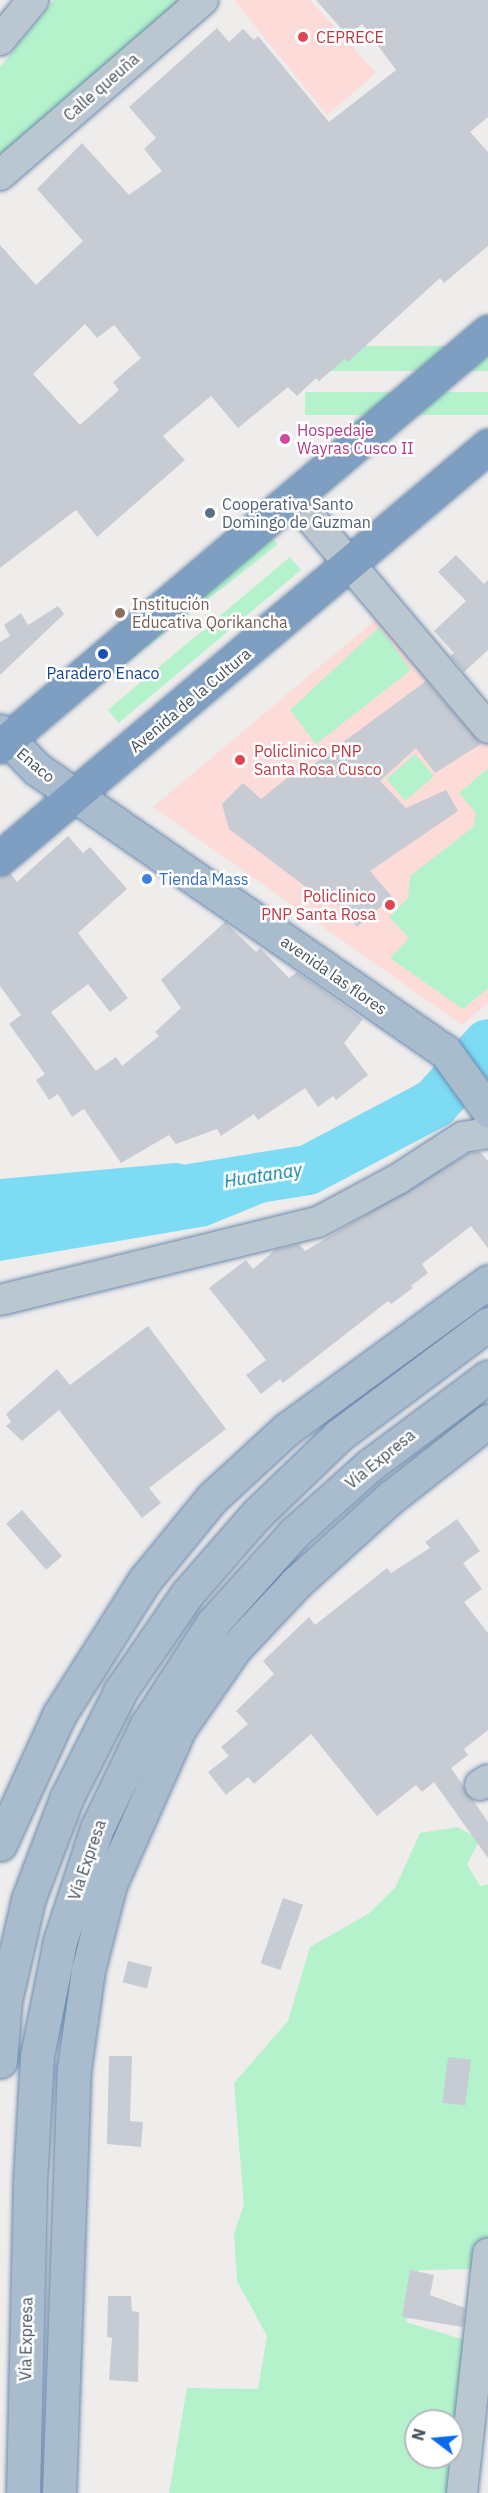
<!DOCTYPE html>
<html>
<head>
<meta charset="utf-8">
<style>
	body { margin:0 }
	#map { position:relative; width:488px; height:2493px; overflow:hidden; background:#efecec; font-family:"IBM Plex Sans",sans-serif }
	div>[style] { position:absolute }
	.medical>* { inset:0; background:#fddbd8 }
	.green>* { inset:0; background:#b4f2cc; transform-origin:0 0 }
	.water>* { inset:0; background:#7ddbf4 }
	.river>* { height:50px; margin:-25px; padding:0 25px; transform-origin:25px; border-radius:25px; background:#7ddbf4 }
	.building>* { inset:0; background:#c7cbd3; transform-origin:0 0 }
	.roads { filter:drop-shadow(0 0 2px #6a8aac) drop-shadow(0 0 2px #6a8aac) }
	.minor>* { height:30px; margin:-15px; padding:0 15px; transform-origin:15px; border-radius:15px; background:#bbc7d0 }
	.major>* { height:33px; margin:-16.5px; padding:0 16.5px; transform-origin:16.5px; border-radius:16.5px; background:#a8bcce }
	.highway>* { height:33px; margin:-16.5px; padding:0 16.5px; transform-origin:16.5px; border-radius:16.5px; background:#7e9fc1 }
	.dots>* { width:16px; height:16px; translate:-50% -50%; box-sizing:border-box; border:3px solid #fff; border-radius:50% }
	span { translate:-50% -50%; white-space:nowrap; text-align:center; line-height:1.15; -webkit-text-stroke:5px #fff; paint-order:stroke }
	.health-label { font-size:16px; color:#be3a42 }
	.left { translate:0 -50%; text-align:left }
	.right { translate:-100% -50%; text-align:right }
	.street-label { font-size:16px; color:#43505b }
	.hotel-label { font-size:16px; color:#b23c85 }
	.service-label { font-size:16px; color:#4e5e75 }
	.education-label { font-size:16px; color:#785e54 }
	.transit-label { font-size:16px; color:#164399 }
	.shop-label { font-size:16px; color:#366cbe }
	.water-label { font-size:18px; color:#0280a1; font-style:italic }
	.north { position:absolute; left:404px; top:2409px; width:60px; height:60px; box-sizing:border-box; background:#fff; border:2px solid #b4b9bd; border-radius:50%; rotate:286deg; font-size:16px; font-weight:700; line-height:24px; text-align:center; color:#43505b }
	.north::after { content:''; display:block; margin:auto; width:21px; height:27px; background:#086ced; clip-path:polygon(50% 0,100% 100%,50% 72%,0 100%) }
</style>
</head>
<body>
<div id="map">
	<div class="medical">
		<div style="clip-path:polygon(234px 0,310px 0,376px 73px,327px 115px)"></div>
		<div style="clip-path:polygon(387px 610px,488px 728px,488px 1003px,462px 1025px,153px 807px)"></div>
	</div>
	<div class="green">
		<div style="clip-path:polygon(54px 0,181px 0,0 158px,0 67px)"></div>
		<div style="left:488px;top:346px;width:25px;height:214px;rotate:90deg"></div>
		<div style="left:488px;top:392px;width:23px;height:183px;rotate:90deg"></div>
		<div style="left:268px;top:532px;width:16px;height:235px;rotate:52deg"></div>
		<div style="left:290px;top:557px;width:17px;height:238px;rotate:50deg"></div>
		<div style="clip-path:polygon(379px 627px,411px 670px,316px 744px,290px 710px)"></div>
		<div style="left:415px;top:754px;width:29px;height:38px;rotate:49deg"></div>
		<div style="clip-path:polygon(488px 768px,488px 988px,463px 1009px,390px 958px,409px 938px,389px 917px,408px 898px,410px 876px,473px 827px,476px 813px,459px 793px)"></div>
		<div style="clip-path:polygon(evenodd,458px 1827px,480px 1840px,467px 1864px,480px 1886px,488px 1884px,488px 2240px,483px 2269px,419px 2270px,406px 2322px,478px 2344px,468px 2493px,169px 2493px,187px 2388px,258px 2389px,267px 2336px,237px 2281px,234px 2233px,244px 2205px,234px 2083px,288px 2021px,310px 1947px,368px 1914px,395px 1888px,420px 1833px,458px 1827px,416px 2421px,452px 2421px,452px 2457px,416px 2457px,416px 2421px)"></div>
	</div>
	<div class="water">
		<div style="clip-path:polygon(488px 1044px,488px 1080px,418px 1140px,207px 1226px,0 1261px,0 1204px,204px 1185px,308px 1170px,435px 1103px)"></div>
	</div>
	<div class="river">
		<div style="left:141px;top:1197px;width:169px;rotate:-9.2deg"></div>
		<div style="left:308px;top:1170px;width:144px;rotate:-27.8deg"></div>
		<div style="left:435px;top:1103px;width:79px;rotate:-48.1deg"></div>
		<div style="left:0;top:1204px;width:176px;rotate:-5.2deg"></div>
	</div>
	<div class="building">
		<div style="clip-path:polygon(evenodd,316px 0,488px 0,488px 117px,470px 132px,488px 152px,488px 246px,444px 283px,440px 278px,348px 362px,345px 359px,319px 381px,316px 378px,297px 396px,288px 387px,238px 428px,211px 396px,163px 436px,185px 460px,97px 537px,76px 510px,0 568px,0 245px,36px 285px,83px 241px,37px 189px,82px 143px,129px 195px,162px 171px,144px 149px,156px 138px,129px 107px,217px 28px,229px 42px,243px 29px,254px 40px,258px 36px,329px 122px,396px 70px,362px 24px,348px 36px,316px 0,85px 324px,97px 338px,114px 325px,141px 358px,113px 382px,119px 390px,80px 425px,33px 374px,85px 324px)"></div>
		<div style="clip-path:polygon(456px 555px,484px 584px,488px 580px,488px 650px,464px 672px,450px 656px,454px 653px,434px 631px,466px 601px,438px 572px)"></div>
		<div style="clip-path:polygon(58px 606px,64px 614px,0 675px,0 642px,10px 636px,4px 625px,21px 613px,28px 625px)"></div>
		<div style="clip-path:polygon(426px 681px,481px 744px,435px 773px,416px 748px,380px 781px,406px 808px,446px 790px,458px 811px,370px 871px,392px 897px,357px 927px,326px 890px,318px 896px,229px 829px,222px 804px,243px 783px,261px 799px,301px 767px,304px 771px)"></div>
		<div style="clip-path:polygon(68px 836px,83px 853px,90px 847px,127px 889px,78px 933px,128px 998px,110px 1012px,88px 984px,51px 1012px,96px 1071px,116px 1057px,122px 1066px,159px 1036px,155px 1032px,181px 1008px,161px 980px,225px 922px,256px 952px,260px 948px,289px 978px,297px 972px,363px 1019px,344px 1043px,368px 1075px,336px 1100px,333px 1096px,318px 1107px,305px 1088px,258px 1120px,254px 1114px,221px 1136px,217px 1129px,176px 1144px,169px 1135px,121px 1163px,84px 1109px,72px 1117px,58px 1094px,49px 1100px,36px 1080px,45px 1074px,9px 1024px,21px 1015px,0 986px,0 876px,10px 873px,17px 882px)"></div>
		<div style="clip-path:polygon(480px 1152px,488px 1161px,488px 1248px,471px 1226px,422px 1264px,428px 1273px,411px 1286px,413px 1288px,391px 1304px,388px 1301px,283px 1383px,280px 1379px,261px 1394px,246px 1375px,266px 1360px,209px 1288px,246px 1260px,253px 1269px,275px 1250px,299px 1244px,305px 1251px,469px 1153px)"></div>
		<div style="clip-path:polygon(148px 1326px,226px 1429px,149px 1488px,161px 1503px,142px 1518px,59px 1410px,22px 1441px,6px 1426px,11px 1422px,6px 1414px,57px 1369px,70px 1385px)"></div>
		<div style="left:22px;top:1510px;width:61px;height:21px;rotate:49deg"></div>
		<div style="clip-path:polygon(457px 1519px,480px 1551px,463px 1563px,482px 1589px,464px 1602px,488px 1633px,488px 1730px,464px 1749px,468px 1755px,451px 1768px,488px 1822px,488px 1858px,434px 1782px,422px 1792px,416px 1785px,377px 1816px,311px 1734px,254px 1784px,248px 1777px,226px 1795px,208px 1772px,229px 1756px,221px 1747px,248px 1724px,236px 1711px,274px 1674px,263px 1661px,309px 1617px,315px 1625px,387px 1568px,391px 1573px,430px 1548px,425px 1542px)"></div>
		<div style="left:283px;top:1898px;width:21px;height:69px;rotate:19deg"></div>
		<div style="left:128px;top:1961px;width:25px;height:22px;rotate:14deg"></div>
		<div style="clip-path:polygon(109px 2056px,132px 2056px,130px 2121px,143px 2122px,141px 2147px,107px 2144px)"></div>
		<div style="left:448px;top:2057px;width:23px;height:46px;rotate:7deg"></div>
		<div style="clip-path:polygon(410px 2270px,434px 2275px,430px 2295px,465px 2308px,463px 2327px,402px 2317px)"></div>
		<div style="clip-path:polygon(108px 2296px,131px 2296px,132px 2311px,139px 2312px,138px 2382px,109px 2380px,112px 2338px,107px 2337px)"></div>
	</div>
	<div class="roads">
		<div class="minor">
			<div style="left:0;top:40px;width:52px;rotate:-50.5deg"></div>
			<div style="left:0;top:175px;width:268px;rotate:-40.8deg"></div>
			<div style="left:293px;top:497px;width:302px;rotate:49.8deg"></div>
			<div style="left:0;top:1300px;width:327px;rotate:-13.8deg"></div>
			<div style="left:318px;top:1222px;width:91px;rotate:-28.3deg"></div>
			<div style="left:398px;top:1179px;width:77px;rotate:-32.9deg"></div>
			<div style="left:463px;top:1137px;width:25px;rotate:-9deg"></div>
			<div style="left:480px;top:1785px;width:9px;rotate:-32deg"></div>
			<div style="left:462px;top:2493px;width:241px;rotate:-83.8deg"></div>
		</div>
		<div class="major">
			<div style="left:0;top:731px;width:53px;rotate:45.8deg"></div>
			<div style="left:37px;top:769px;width:496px;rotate:34.7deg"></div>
			<div style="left:445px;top:1051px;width:73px;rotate:53.9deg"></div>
			<div style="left:0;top:1844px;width:142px;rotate:-65.4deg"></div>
			<div style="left:59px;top:1715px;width:159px;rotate:-57.6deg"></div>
			<div style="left:144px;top:1581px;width:107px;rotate:-50.7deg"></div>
			<div style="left:212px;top:1498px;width:102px;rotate:-42.6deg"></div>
			<div style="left:287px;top:1429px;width:249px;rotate:-36.2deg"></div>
			<div style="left:0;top:2061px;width:61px;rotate:-85.3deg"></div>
			<div style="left:5px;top:2000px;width:103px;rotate:-77deg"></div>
			<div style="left:28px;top:1900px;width:110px;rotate:-69.3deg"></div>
			<div style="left:67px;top:1797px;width:120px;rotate:-63.2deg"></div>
			<div style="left:121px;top:1690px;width:116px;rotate:-55.5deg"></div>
			<div style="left:187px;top:1594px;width:108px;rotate:-48.8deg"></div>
			<div style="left:258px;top:1513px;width:112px;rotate:-43.9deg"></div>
			<div style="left:339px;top:1435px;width:186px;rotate:-36.7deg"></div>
			<div style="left:23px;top:2493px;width:311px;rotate:-88.7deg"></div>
			<div style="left:30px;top:2182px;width:126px;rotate:-86.8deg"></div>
			<div style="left:37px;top:2056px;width:117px;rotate:-78.7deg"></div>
			<div style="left:60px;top:1941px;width:119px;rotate:-71.9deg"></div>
			<div style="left:97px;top:1828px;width:113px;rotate:-64.3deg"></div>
			<div style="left:146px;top:1726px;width:123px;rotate:-57deg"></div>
			<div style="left:213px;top:1623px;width:122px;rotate:-48deg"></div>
			<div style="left:295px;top:1532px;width:101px;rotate:-41.8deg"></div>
			<div style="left:370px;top:1465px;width:147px;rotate:-36.7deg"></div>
			<div style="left:59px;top:2493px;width:424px;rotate:-88deg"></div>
			<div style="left:74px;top:2069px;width:100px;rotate:-82deg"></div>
			<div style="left:88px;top:1970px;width:89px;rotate:-75.7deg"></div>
			<div style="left:110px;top:1884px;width:172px;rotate:-66deg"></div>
			<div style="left:180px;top:1727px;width:96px;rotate:-55.2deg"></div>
			<div style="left:235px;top:1648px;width:89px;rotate:-46.8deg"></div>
			<div style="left:296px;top:1583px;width:128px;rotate:-42.2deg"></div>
			<div style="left:391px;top:1497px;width:123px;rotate:-38.1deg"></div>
		</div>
		<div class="highway">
			<div style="left:0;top:746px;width:640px;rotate:-40.31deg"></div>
			<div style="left:0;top:858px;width:639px;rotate:-40.17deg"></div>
		</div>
	</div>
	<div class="dots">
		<div style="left:303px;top:37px;background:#e0444e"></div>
		<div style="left:285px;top:439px;background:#d1479c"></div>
		<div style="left:210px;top:513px;background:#5c6f8a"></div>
		<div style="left:120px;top:613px;background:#8d6e63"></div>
		<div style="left:103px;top:654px;background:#1a4fb4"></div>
		<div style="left:240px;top:760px;background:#e0444e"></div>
		<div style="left:147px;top:879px;background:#3f7fe0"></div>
		<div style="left:390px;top:905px;background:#e0444e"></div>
	</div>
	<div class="health-label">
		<span class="left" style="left:316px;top:37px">CEPRECE</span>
		<span class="left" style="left:254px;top:760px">Policlinico PNP<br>Santa Rosa Cusco</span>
		<span class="right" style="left:376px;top:905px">Policlinico<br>PNP Santa Rosa</span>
	</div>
	<div class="street-label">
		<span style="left:101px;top:87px;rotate:-41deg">Calle queuña</span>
		<span style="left:190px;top:700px;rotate:-40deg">Avenida de la Cultura</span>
		<span style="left:36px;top:765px;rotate:40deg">Enaco</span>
		<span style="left:334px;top:975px;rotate:35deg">avenida las flores</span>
		<span style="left:380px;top:1459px;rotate:-39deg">Vía Expresa</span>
		<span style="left:87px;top:1860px;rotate:-71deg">Vía Expresa</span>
		<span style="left:26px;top:2339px;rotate:-89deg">Vía Expresa</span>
	</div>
	<div class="hotel-label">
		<span class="left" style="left:297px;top:439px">Hospedaje<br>Wayras Cusco II</span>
	</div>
	<div class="service-label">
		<span class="left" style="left:222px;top:513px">Cooperativa Santo<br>Domingo de Guzman</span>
	</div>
	<div class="education-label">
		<span class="left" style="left:132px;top:613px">Institución<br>Educativa Qorikancha</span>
	</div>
	<div class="transit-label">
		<span style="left:103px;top:673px">Paradero Enaco</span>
	</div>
	<div class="shop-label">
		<span class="left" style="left:159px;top:879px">Tienda Mass</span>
	</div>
	<div class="water-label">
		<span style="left:263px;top:1176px;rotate:-9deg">Huatanay</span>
	</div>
	<div class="north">N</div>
</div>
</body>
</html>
